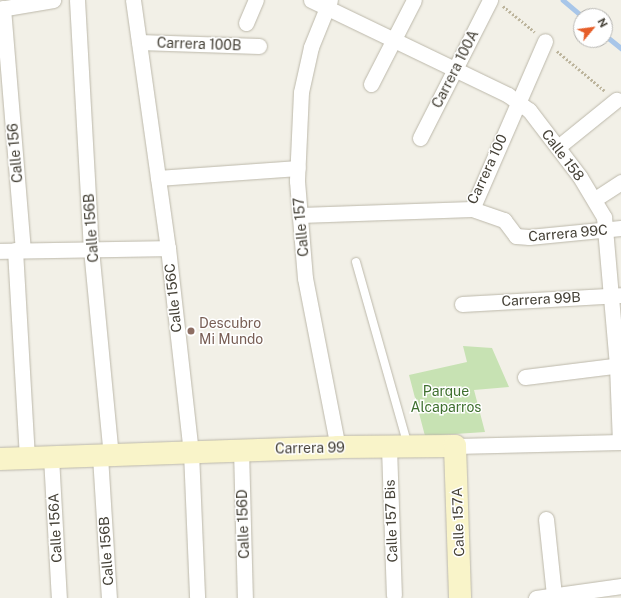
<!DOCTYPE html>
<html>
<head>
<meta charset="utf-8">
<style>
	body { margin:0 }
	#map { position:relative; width:621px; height:598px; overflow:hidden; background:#f2f0e7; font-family:"Public Sans",sans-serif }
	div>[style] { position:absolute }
	.green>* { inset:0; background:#c7e2b3 }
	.stream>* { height:4.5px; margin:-2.25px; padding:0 2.25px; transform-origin:2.25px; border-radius:2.25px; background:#a8c6e9 }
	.path>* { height:2.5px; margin-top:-1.25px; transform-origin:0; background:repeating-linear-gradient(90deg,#bdb59d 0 2px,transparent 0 4px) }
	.roads { filter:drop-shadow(0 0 1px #bcb8aa) drop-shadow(0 0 1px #bcb8aa) }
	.lane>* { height:8px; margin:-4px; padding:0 4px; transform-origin:4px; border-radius:4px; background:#fff }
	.street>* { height:15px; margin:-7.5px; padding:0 7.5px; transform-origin:7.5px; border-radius:7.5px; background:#fff }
	.secondary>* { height:22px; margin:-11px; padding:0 11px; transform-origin:11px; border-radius:11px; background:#f9f4c9 }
	.dots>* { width:11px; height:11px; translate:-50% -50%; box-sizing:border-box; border:2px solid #fff; border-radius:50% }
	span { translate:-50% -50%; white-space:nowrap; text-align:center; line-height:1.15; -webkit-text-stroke:3px #fff; paint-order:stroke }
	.street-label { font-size:14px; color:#444036 }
	.education-label { font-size:14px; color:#785e54 }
	.left { translate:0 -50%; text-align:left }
	.park-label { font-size:14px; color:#3f702f }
	.north { position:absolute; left:573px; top:8px; width:40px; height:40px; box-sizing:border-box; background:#fff; border:1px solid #b4b3af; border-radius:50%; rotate:61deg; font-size:11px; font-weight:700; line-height:16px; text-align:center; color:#444036 }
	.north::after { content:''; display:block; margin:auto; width:14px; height:18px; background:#e65e29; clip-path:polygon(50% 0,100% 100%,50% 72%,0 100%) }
</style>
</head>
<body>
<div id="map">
	<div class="green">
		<div style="clip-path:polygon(463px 346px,492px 348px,509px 387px,474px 390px,485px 432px,425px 436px,409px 375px,467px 362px)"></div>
	</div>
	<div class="stream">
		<div style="left:563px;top:0;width:25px;rotate:40deg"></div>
		<div style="left:605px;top:35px;width:21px;rotate:39deg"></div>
	</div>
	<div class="path">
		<div style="left:503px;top:6px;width:41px;rotate:39.1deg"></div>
		<div style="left:557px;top:51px;width:62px;rotate:39.8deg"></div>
	</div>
	<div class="roads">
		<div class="lane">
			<div style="left:356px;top:262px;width:191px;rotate:74.2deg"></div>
		</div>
		<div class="street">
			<div style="left:77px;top:0;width:249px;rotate:86.8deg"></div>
			<div style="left:91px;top:249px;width:208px;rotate:84.5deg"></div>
			<div style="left:133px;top:0;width:250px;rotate:82deg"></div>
			<div style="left:168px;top:248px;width:205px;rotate:83.6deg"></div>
			<div style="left:191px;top:452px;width:146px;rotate:87.6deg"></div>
			<div style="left:311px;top:0;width:219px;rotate:25.7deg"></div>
			<div style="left:508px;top:95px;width:26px;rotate:36deg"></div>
			<div style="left:529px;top:110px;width:84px;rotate:52.7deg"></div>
			<div style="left:580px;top:177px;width:47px;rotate:59deg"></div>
			<div style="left:604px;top:217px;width:149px;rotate:85deg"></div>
			<div style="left:617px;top:365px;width:77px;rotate:87.8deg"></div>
			<div style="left:330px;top:0;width:51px;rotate:112deg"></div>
			<div style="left:311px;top:47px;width:46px;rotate:102.5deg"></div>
			<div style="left:301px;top:92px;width:89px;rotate:92.6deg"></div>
			<div style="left:297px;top:181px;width:97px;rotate:85.3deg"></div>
			<div style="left:305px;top:278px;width:172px;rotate:79deg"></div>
			<div style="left:3px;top:8px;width:242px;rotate:85.3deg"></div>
			<div style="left:0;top:9px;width:54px;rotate:-9.6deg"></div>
			<div style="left:246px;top:23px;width:25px;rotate:-67deg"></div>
			<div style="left:139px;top:42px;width:120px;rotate:1.9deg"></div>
			<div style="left:371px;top:84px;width:94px;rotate:-62.9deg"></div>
			<div style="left:420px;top:138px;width:155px;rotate:-63.1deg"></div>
			<div style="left:558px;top:147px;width:75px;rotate:-39deg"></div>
			<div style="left:158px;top:178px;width:140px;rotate:-4.1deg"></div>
			<div style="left:595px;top:199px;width:31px;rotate:-33deg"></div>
			<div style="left:472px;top:209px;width:183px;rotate:-66.5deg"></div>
			<div style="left:300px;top:215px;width:172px;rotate:-2deg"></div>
			<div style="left:472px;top:209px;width:34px;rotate:19deg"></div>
			<div style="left:504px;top:220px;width:20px;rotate:53deg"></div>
			<div style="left:516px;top:236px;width:13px;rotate:4deg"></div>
			<div style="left:529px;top:237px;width:92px;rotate:-5.6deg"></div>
			<div style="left:15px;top:250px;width:208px;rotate:86.7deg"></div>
			<div style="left:0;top:251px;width:168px;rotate:-1deg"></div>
			<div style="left:462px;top:304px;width:159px;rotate:-3.2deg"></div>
			<div style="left:525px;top:377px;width:97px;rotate:-7.1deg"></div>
			<div style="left:455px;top:446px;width:166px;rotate:-1.4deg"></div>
			<div style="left:389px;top:447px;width:148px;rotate:88.1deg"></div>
			<div style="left:241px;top:449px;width:149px;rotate:88.5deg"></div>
			<div style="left:100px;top:456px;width:142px;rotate:86.4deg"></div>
			<div style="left:51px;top:457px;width:141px;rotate:86.8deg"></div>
			<div style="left:546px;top:519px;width:76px;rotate:84deg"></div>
			<div style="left:536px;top:598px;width:86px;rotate:-8deg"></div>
		</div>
		<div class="secondary">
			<div style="left:0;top:459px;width:338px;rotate:-2deg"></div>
			<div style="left:338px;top:447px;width:117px;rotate:-0.5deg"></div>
			<div style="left:455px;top:446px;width:152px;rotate:88.1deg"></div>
		</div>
	</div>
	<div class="dots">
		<div style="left:191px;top:331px;background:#8d6e63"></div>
	</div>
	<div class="street-label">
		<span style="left:199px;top:44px;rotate:2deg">Carrera 100B</span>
		<span style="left:455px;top:69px;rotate:-63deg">Carrera 100A</span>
		<span style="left:15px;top:153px;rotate:-95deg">Calle 156</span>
		<span style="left:563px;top:155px;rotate:53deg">Calle 158</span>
		<span style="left:487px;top:169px;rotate:-65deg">Carrera 100</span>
		<span style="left:301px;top:227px;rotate:-95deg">Calle 157</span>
		<span style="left:91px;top:228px;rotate:-94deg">Calle 156B</span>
		<span style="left:568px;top:233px;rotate:-5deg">Carrera 99C</span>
		<span style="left:173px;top:298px;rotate:-96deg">Calle 156C</span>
		<span style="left:541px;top:299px;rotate:-3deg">Carrera 99B</span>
		<span style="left:310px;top:448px;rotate:-1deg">Carrera 99</span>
		<span style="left:391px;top:521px;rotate:-92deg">Calle 157 Bis</span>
		<span style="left:458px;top:522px;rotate:-92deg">Calle 157A</span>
		<span style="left:243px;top:524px;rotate:-92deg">Calle 156D</span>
		<span style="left:55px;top:528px;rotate:-93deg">Calle 156A</span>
		<span style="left:106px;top:551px;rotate:-94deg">Calle 156B</span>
	</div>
	<div class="education-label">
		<span class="left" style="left:199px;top:331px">Descubro<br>Mi Mundo</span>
	</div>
	<div class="park-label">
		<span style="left:446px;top:399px">Parque<br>Alcaparros</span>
	</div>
	<div class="north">N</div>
</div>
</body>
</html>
